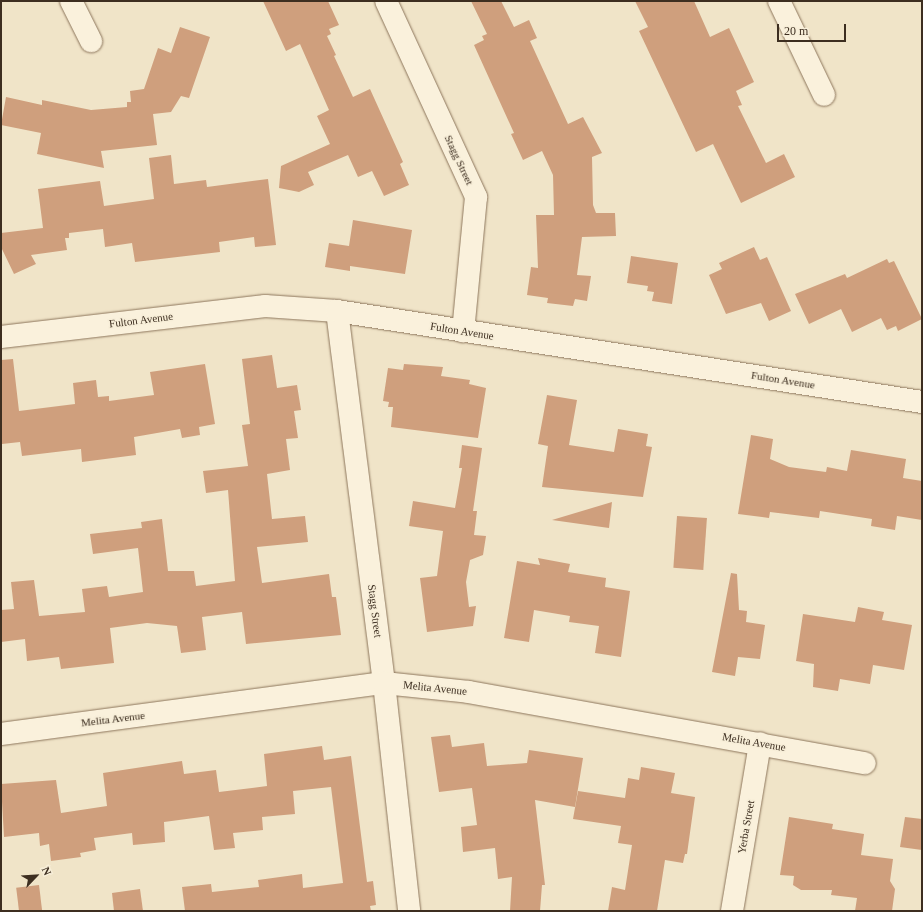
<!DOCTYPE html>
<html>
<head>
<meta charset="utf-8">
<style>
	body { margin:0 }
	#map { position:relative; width:923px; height:912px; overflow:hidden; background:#f0e4c8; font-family:"Times New Roman",serif }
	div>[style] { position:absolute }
	.building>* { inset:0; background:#cf9f7d; transform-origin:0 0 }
	.roads { filter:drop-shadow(0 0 1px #8d765c) drop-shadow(0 0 1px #8d765c) }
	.minor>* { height:22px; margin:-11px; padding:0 11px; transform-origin:11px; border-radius:11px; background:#faf1dc }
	span { translate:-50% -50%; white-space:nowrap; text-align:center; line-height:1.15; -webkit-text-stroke:3px #f7eed8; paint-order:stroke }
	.street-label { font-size:11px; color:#3d2e20 }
	.frame { position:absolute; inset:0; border:2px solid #3d2e20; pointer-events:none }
	.north { position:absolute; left:16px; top:856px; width:40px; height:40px; -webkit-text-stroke:3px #f7eed8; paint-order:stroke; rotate:65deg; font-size:11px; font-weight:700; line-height:16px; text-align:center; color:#3d2e20 }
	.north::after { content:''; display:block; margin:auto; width:14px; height:18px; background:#3d2e20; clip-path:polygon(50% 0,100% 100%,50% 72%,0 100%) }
	.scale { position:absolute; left:777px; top:24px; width:69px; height:18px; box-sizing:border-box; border:2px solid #3d2e20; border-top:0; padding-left:5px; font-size:12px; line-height:14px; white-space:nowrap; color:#3d2e20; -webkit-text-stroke:3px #f7eed8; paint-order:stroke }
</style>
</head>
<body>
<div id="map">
	<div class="building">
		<div style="clip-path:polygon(263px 1px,328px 1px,339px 25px,329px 29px,331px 34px,327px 36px,336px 55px,334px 56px,353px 97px,370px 89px,403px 162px,400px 164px,409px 185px,384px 196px,372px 171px,358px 177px,348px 155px,308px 172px,314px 185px,299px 192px,279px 188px,281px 166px,330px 144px,317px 116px,329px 110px,300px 44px,286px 51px)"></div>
		<div style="clip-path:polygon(471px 1px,501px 1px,514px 27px,529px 20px,537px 38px,530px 41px,568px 124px,583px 117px,602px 153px,592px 157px,593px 205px,596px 213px,615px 213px,616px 236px,582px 237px,577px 275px,591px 276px,587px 301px,575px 299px,573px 306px,547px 303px,548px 298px,527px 295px,531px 267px,538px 268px,536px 215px,554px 215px,553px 175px,542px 151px,523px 160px,511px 134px,514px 133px,474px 45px,484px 40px,482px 36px,487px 34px)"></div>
		<div style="clip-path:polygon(635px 1px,694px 1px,710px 37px,729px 28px,754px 82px,736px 91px,742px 105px,738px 106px,766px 163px,784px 154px,795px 177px,741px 203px,713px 144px,696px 152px,639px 31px,648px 27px)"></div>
		<div style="clip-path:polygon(180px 27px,210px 37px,189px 98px,181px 96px,171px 112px,153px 114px,157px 145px,101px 151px,104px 168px,37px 154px,41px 133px,1px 125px,6px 97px,42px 105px,42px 100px,91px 110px,127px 107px,127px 102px,131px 102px,130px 91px,144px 89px,158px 48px,171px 53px)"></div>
		<div style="clip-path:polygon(171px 155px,174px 184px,206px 180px,207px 187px,268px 179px,276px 245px,255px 247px,254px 237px,219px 242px,220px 252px,135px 262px,132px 243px,105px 247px,103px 229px,69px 233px,69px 238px,65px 238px,67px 250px,31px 255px,36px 264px,14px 274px,1px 247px,1px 233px,43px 228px,38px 189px,100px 181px,104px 206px,154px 199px,149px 158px)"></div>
		<div style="clip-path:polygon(353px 220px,412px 230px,405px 274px,350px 266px,350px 271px,325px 267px,329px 243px,349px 246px)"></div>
		<div style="clip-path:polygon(754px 247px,760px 260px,767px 257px,791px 311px,769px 321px,761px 303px,726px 314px,709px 275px,722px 269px,719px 263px)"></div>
		<div style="clip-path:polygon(631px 256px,678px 263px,672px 304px,652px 301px,654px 292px,647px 291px,648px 286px,627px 283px)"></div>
		<div style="clip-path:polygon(887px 259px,889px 263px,894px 261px,922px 319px,898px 331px,896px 326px,887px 330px,881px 318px,852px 332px,841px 309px,809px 324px,795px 294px,845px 274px,847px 278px)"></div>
		<div style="clip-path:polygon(272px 355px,277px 388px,297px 385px,301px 410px,294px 411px,298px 438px,286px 439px,290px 470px,267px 474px,272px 519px,305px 516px,308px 542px,257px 547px,262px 583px,329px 574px,332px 597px,336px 597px,341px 635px,246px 644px,242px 612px,202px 617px,206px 650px,181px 653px,177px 626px,147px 623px,110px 628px,114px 663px,61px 669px,59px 657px,27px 661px,25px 639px,1px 642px,1px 610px,14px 609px,11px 582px,34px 580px,39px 616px,85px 612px,82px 589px,107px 586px,109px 597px,143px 592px,138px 548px,93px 554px,90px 534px,142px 528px,141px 522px,162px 519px,168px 571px,194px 571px,196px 586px,235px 581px,228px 490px,206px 493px,203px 471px,248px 466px,242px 425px,250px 424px,242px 359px)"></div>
		<div style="clip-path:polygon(13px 359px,19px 411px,75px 404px,73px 383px,96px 380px,98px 397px,109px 396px,109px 401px,154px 395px,150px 372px,205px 364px,215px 424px,199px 427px,200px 435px,182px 438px,180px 429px,134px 437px,136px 455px,82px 462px,81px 449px,22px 456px,20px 442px,2px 444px,1px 431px,1px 360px)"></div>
		<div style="clip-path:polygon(404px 364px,443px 367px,441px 376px,470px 380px,469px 384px,486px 388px,478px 438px,391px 427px,393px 407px,388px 407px,389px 402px,383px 401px,388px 368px,403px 370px)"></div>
		<div style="clip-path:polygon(547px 395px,577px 400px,569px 445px,614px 452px,618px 429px,648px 434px,646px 446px,652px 447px,643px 497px,542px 487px,548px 446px,538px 444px)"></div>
		<div style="clip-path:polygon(751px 435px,773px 439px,770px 459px,789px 467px,826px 472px,827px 467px,847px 471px,851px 450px,906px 459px,903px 478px,922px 481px,922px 520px,897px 516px,895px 530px,871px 526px,872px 519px,820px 511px,819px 518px,770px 512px,769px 518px,738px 514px)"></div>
		<div style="clip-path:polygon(462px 445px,482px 448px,473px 511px,477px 511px,474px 535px,486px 536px,483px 555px,470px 560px,466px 582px,469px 607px,476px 606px,473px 626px,427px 632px,420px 578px,437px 576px,443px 531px,409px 526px,413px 501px,455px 508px,462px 468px,459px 468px)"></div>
		<div style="clip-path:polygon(612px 502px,609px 528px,552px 520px)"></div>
		<div style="left:677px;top:516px;width:30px;height:52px;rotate:4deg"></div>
		<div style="clip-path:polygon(538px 558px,570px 564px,568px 572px,606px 578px,605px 587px,630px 591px,621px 657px,595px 653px,599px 626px,569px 622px,570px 616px,534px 610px,529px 642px,504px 638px,517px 561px,540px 565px)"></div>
		<div style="clip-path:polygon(731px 573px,737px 574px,739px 610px,747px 611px,746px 622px,765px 625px,760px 659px,738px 657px,735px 676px,712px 672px)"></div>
		<div style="clip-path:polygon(858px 607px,884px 612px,882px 620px,912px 625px,904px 670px,873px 665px,870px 684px,840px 679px,838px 691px,813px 687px,814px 664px,796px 661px,803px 614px,855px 622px)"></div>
		<div style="clip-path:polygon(450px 735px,452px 747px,484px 743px,487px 766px,527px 763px,529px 750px,583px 758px,575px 807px,535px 800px,545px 885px,542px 885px,540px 911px,510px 911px,512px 877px,498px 879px,495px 848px,463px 852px,461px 827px,477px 825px,472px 788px,439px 792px,431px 737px)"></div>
		<div style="clip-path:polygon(322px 746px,324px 760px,351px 756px,367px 882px,373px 881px,376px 905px,370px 906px,371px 911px,185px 911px,182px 887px,211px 884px,212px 892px,259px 887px,258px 880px,302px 874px,303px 888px,343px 883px,331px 787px,293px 791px,295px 814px,262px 817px,263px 830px,233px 833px,235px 848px,214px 850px,209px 816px,164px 822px,165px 842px,133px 845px,132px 833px,94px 838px,96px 850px,80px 853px,81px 857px,51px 861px,49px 844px,40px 846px,39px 833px,4px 837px,1px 784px,56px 780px,61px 813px,107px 806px,103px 773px,182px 761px,184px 774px,216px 770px,219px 792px,267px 786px,264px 754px)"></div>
		<div style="clip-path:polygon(641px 767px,675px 773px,671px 793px,695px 797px,687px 854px,685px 854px,683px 863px,665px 860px,657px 911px,608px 911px,612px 887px,625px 890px,632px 845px,618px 843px,621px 826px,573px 819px,578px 791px,625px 798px,628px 778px,639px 780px)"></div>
		<div style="clip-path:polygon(789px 817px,833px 824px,832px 829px,864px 834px,861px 855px,893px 859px,890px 881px,895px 889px,892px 911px,855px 911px,857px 898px,831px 895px,832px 890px,801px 890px,793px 885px,794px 876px,780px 875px)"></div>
		<div style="clip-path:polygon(905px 817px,922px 819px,922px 850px,900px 847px)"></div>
		<div style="left:39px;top:885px;width:26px;height:23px;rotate:83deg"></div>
		<div style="clip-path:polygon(140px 889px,143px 911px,114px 911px,112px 893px)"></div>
	</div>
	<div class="roads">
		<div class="minor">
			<div style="left:71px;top:1px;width:45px;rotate:63.4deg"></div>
			<div style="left:386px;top:1px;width:216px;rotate:65.3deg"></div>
			<div style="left:476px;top:197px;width:135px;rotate:95.5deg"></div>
			<div style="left:779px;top:1px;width:104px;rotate:64.4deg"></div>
			<div style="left:337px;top:311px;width:375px;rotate:82.8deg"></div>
			<div style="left:384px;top:683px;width:229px;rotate:83.7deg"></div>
			<div style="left:1px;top:337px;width:266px;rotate:-6.7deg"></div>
			<div style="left:265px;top:306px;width:72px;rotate:4deg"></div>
			<div style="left:337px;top:311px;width:592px;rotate:8.84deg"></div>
			<div style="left:1px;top:734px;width:386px;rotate:-7.6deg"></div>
			<div style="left:384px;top:683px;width:85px;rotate:6deg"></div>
			<div style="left:469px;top:692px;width:402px;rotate:10.2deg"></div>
			<div style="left:732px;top:911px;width:170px;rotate:-80.5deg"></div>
		</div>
	</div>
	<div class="street-label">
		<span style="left:459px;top:160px;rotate:65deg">Stagg Street</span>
		<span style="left:141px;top:320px;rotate:-7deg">Fulton Avenue</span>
		<span style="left:462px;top:331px;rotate:9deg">Fulton Avenue</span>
		<span style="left:783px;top:380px;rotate:9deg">Fulton Avenue</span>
		<span style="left:375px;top:611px;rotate:83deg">Stagg Street</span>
		<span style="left:435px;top:688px;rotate:6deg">Melita Avenue</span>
		<span style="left:113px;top:719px;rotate:-7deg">Melita Avenue</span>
		<span style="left:754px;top:742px;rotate:10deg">Melita Avenue</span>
		<span style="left:746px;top:827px;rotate:-80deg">Yerba Street</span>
	</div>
	<div class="frame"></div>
	<div class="north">N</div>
	<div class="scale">20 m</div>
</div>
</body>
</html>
